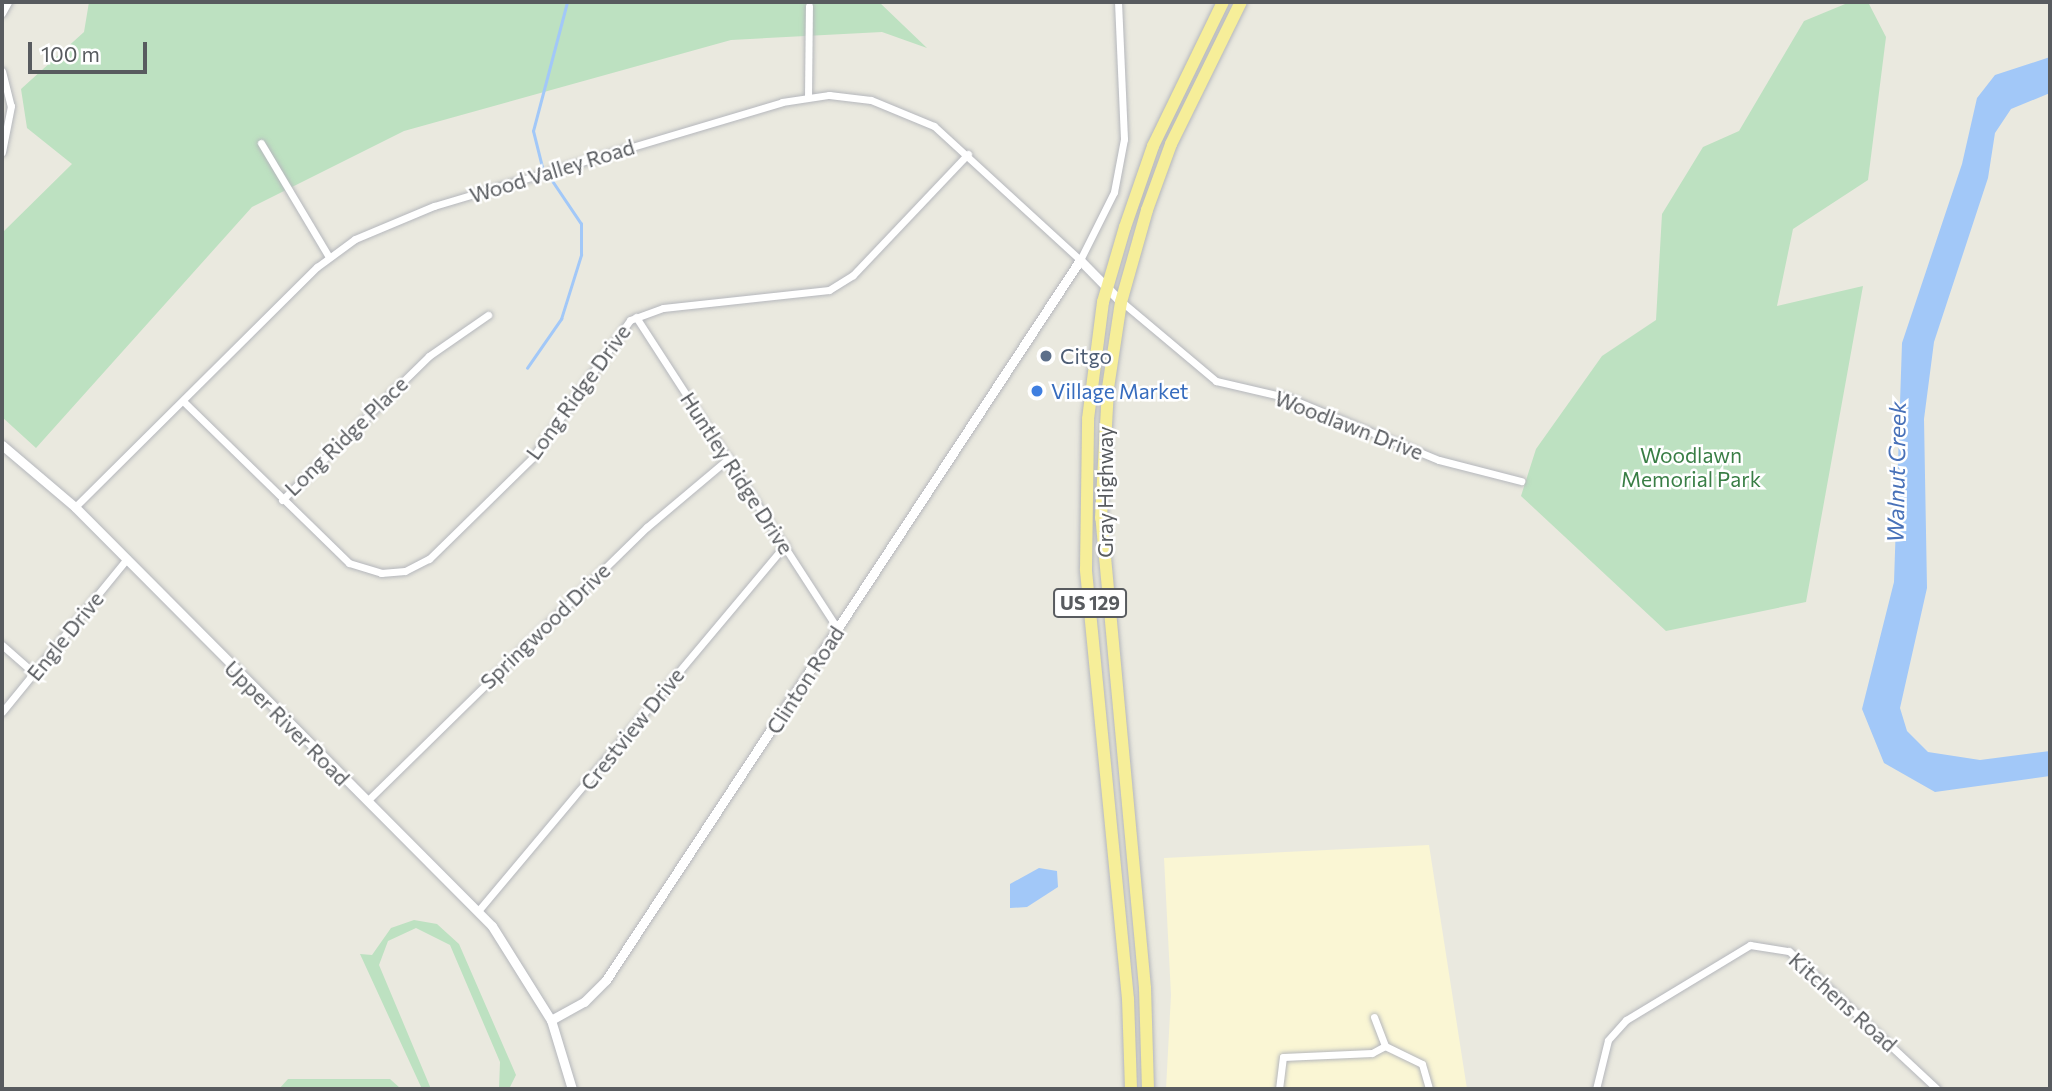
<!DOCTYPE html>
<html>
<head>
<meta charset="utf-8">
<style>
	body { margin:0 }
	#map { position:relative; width:2052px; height:1091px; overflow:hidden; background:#eae9df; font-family:Commissioner,sans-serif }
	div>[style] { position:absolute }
	.commercial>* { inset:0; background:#faf6d4 }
	.green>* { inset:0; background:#bde1c1 }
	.water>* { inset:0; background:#a2c8f8 }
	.stream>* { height:2.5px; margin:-1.25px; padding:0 1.25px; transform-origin:1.25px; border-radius:1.25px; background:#a2c8f8 }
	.roads { filter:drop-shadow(0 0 2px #b5b7bc) drop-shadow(0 0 2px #b5b7bc) }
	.minor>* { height:7px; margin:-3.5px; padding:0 3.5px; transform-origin:3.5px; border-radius:3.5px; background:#fff }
	.tertiary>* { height:9px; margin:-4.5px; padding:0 4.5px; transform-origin:4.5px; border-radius:4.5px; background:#fff }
	.trunk>* { height:12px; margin:-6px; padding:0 6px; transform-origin:6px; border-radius:6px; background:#f6ee99 }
	.dots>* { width:19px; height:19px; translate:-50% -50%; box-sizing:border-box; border:4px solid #fff; border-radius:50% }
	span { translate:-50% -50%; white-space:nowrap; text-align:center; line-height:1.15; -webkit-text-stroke:5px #fff; paint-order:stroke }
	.shield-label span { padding:2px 5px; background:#fff; border:2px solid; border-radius:5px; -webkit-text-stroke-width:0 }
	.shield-label { font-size:19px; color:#585b5f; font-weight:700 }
	.street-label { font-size:21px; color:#585b5f }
	.service-label { font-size:21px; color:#4e5e75 }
	.left { translate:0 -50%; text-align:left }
	.shop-label { font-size:21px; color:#366cbe }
	.park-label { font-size:21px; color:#397e45 }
	.water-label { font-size:23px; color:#4871b8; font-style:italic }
	.frame { position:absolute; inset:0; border:4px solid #585b5f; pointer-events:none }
	.scale { position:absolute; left:28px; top:42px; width:119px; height:32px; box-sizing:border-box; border:4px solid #585b5f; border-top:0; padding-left:9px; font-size:21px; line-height:24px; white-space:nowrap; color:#585b5f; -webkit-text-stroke:5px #fff; paint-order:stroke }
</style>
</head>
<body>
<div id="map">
	<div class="commercial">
		<div style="clip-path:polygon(1429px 845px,1467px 1089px,1166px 1089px,1171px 995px,1164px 858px)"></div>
	</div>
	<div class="green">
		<div style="clip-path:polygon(89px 2px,879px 2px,927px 48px,882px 32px,731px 40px,404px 131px,252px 207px,36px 448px,2px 417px,2px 233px,72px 164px,27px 128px,21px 89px,84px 32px)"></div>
		<div style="clip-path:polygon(1850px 2px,1868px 2px,1886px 37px,1868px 180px,1793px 229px,1777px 306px,1863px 286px,1806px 602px,1666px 631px,1521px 496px,1536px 449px,1602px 356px,1656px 320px,1662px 214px,1703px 147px,1739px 131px,1804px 21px)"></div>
		<div style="clip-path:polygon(414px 920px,437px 924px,459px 944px,516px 1075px,509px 1089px,499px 1089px,500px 1062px,450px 945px,416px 928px,388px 941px,379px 965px,431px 1089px,422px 1089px,360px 954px,372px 955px,391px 928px)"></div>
		<div style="clip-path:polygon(288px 1079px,390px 1079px,401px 1089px,279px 1089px)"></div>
	</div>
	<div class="water">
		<div style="clip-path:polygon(2050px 57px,2050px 93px,2011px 109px,1995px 133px,1988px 178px,1934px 342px,1924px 419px,1927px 588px,1900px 708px,1907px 731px,1928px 752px,1980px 760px,2050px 751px,2050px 776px,1935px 792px,1884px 763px,1862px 709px,1894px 582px,1902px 343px,1962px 164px,1977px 98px,1995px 75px)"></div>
		<div style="clip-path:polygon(1039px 868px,1057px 871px,1058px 887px,1027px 907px,1010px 908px,1010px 884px)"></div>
	</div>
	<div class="stream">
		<div style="left:542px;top:167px;width:37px;rotate:-104deg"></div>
		<div style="left:533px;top:131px;width:133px;rotate:-75.2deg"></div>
		<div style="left:527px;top:368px;width:60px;rotate:-55.2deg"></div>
		<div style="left:561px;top:319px;width:67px;rotate:-72.6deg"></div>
		<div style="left:581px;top:255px;width:31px;rotate:-90deg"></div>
		<div style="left:581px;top:224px;width:59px;rotate:-124deg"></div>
	</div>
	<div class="roads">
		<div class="minor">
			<div style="left:2px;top:13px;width:13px;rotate:-61deg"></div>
			<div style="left:2px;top:71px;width:36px;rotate:76deg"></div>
			<div style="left:11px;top:106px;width:47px;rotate:101.1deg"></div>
			<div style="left:808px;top:97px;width:91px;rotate:-89.4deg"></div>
			<div style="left:261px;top:143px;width:133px;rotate:59.2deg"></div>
			<div style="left:1122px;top:302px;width:123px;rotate:40deg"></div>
			<div style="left:1216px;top:381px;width:75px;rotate:13.1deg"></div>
			<div style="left:1289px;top:398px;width:162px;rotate:22.5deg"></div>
			<div style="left:1439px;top:460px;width:85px;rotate:14.4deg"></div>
			<div style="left:636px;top:317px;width:372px;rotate:57.1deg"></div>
			<div style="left:183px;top:401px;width:232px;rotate:44.3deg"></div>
			<div style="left:349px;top:563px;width:34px;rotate:17deg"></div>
			<div style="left:381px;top:573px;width:24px;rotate:-5deg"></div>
			<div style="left:405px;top:571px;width:27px;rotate:-27deg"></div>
			<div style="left:429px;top:559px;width:144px;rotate:-44.4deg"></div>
			<div style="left:532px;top:458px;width:169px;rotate:-54.6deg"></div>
			<div style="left:630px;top:320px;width:35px;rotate:-20deg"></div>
			<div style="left:663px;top:308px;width:167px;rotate:-6.2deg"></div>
			<div style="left:829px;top:290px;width:28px;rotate:-32deg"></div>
			<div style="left:853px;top:275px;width:167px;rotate:-46.5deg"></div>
			<div style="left:282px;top:500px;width:206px;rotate:-44.4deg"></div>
			<div style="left:429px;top:356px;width:72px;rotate:-34.8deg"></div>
			<div style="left:75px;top:507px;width:341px;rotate:-44.8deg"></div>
			<div style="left:317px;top:267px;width:47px;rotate:-36.4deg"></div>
			<div style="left:355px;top:239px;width:86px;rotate:-22.7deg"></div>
			<div style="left:434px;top:206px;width:363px;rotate:-16.6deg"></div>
			<div style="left:782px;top:102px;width:48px;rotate:-8.5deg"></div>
			<div style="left:829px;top:95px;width:42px;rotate:6.8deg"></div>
			<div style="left:871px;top:100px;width:68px;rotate:22.4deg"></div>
			<div style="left:934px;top:126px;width:198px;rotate:42.5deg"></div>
			<div style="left:1080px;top:260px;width:76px;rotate:-63.4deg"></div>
			<div style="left:1114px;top:192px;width:54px;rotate:-79.3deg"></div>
			<div style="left:1124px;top:139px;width:137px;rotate:-92.5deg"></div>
			<div style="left:2px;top:645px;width:43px;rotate:41.2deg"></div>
			<div style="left:2px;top:712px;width:198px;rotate:-50.8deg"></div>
			<div style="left:367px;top:801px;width:392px;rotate:-44.4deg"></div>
			<div style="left:647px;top:527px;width:107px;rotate:-40.1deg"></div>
			<div style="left:478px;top:911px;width:478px;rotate:-50deg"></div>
			<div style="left:1374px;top:1017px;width:31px;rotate:69deg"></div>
			<div style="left:1385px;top:1046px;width:41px;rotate:25.9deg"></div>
			<div style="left:1422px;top:1064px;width:26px;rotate:74deg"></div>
			<div style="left:1279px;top:1089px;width:32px;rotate:-83deg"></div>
			<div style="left:1283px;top:1057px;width:89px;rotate:-2.6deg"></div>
			<div style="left:1372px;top:1053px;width:15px;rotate:-28deg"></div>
			<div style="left:1596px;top:1089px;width:50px;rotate:-76.2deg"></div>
			<div style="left:1608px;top:1040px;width:27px;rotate:-48deg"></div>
			<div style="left:1626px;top:1020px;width:145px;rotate:-31.2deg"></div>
			<div style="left:1750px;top:945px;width:39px;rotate:9deg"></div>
			<div style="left:1789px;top:951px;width:202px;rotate:43deg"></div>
		</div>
		<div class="tertiary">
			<div style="left:2px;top:445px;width:96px;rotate:40.3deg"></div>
			<div style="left:75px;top:507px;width:591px;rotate:45.14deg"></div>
			<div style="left:492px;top:926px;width:111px;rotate:57.9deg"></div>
			<div style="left:551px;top:1020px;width:72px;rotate:73.1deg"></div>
			<div style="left:551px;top:1020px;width:38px;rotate:-29deg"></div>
			<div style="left:584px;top:1002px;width:31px;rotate:-45deg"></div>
			<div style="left:606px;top:980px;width:862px;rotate:-56.64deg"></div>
			<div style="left:1080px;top:260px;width:59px;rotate:45.7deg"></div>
		</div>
		<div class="trunk">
			<div style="left:1131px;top:1089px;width:90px;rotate:-91.9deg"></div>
			<div style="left:1128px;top:999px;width:432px;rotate:-95.6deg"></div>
			<div style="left:1086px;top:569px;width:150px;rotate:-89.2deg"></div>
			<div style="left:1088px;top:419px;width:118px;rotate:-82.7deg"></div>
			<div style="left:1103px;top:302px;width:78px;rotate:-73.7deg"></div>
			<div style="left:1125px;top:227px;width:86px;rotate:-70.9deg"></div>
			<div style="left:1153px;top:146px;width:160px;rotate:-64.1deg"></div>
			<div style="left:1148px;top:1089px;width:101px;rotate:-91.7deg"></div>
			<div style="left:1145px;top:988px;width:472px;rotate:-95.3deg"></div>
			<div style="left:1101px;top:518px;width:130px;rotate:-86.9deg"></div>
			<div style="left:1108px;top:388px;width:87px;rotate:-81.4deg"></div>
			<div style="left:1121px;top:302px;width:96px;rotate:-74.2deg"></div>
			<div style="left:1147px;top:210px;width:70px;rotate:-70deg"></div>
			<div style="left:1171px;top:144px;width:158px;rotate:-63.8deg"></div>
		</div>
	</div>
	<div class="dots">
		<div style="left:1046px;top:356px;background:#5c6f8a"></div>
		<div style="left:1037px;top:391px;background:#3f7fe0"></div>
	</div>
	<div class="shield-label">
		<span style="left:1090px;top:603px">US 129</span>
	</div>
	<div class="street-label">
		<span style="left:552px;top:171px;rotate:-17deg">Wood Valley Road</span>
		<span style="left:578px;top:392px;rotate:-54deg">Long Ridge Drive</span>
		<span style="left:1349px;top:425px;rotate:21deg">Woodlawn Drive</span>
		<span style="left:346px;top:436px;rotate:-44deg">Long Ridge Place</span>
		<span style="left:737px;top:473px;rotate:57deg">Huntley Ridge Drive</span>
		<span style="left:1105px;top:492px;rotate:-90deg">Gray Highway</span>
		<span style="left:545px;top:626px;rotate:-44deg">Springwood Drive</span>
		<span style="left:65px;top:636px;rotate:-51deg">Engle Drive</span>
		<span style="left:805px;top:680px;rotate:-57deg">Clinton Road</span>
		<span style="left:287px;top:723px;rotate:45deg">Upper River Road</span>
		<span style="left:632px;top:729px;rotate:-51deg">Crestview Drive</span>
		<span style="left:1843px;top:1002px;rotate:42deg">Kitchens Road</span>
	</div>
	<div class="service-label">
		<span class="left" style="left:1060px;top:356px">Citgo</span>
	</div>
	<div class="shop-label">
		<span class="left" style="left:1051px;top:391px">Village Market</span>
	</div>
	<div class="park-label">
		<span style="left:1691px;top:467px">Woodlawn<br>Memorial Park</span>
	</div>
	<div class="water-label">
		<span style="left:1896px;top:472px;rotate:-89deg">Walnut Creek</span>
	</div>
	<div class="frame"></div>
	<div class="scale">100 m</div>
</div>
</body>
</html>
